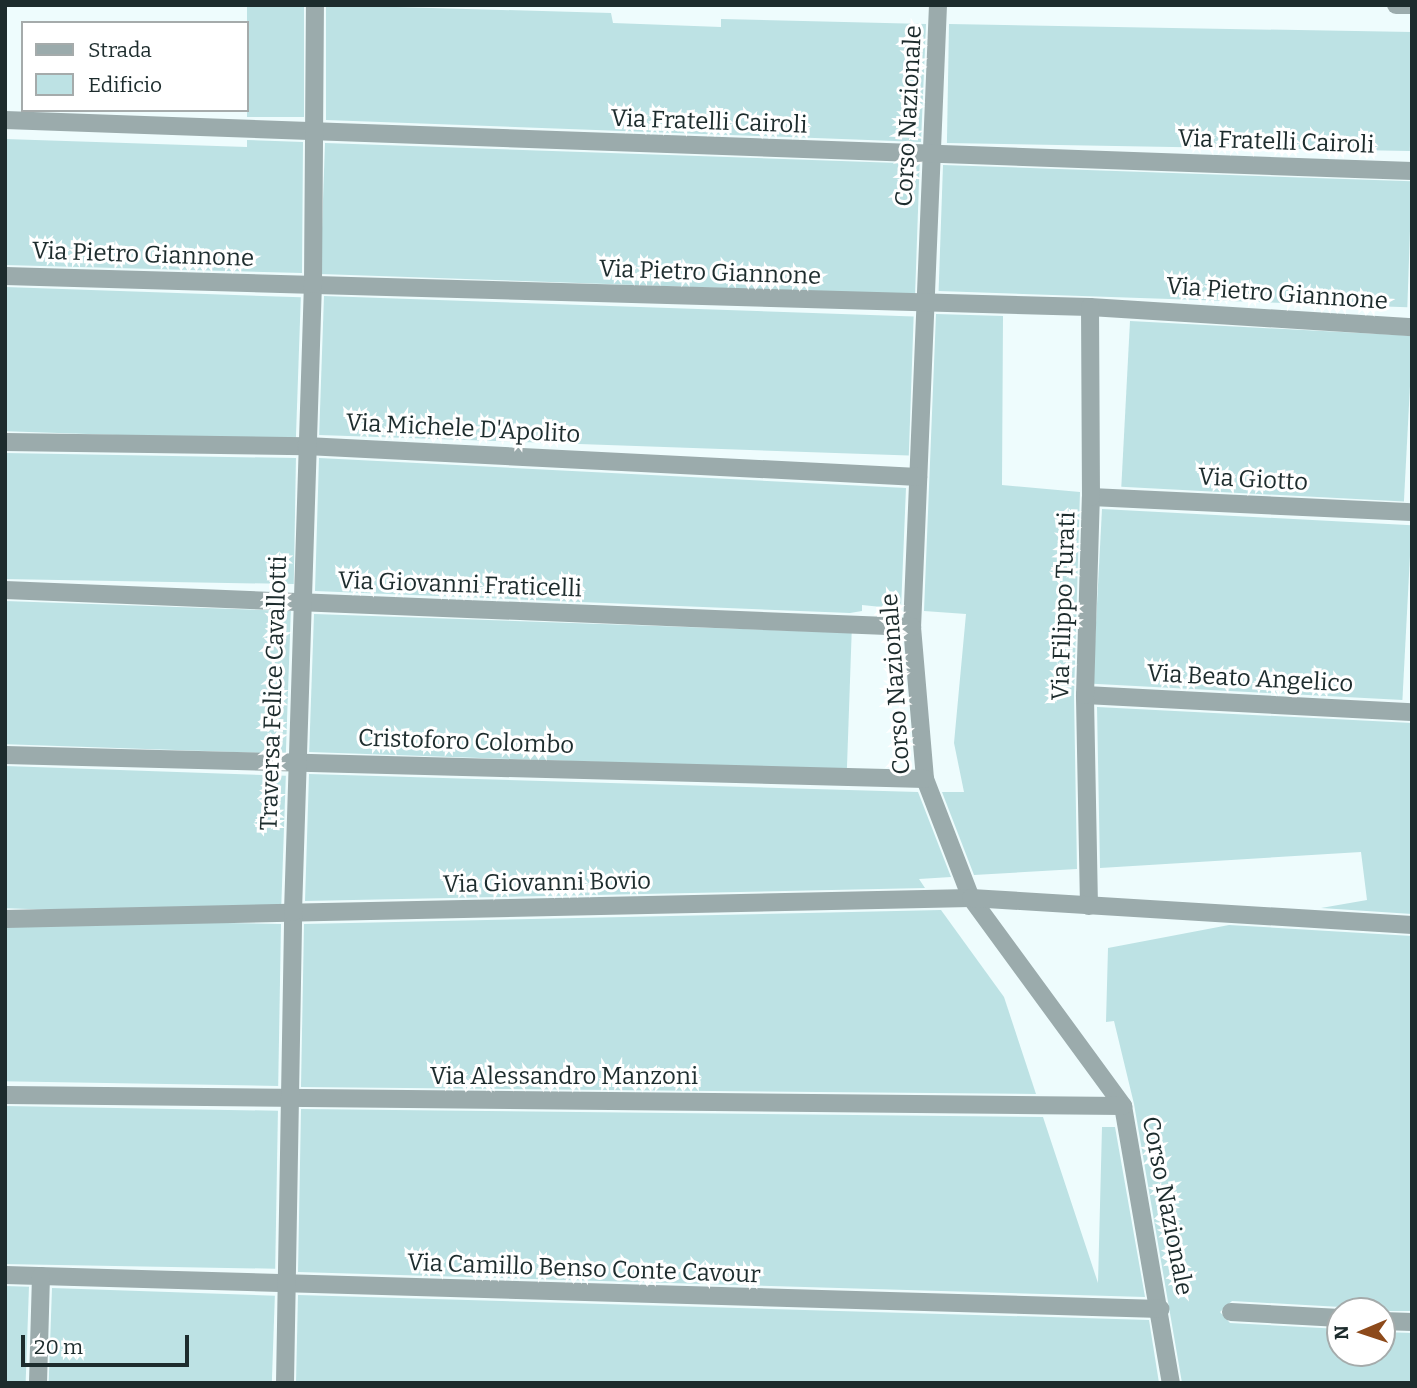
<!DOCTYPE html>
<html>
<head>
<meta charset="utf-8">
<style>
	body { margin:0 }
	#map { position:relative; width:1417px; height:1388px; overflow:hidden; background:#eefcfd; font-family:Bitter,serif }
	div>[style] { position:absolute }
	.building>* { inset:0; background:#bde2e4; transform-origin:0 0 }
	.minor>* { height:18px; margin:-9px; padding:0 9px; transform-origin:9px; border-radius:9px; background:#9babac }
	span { translate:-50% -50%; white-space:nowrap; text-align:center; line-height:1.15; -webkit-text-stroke:6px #fff; paint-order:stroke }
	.street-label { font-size:24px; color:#1d2c2d }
	.frame { position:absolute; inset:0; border:7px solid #1d2c2d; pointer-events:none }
	.legend { position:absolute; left:21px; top:21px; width:228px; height:91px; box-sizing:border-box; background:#fff; border:2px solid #a5abab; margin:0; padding:9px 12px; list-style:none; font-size:21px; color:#1d2c2d }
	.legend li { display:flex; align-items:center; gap:14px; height:35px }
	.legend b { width:35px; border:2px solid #a5abab }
	.north { position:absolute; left:1326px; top:1297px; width:70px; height:70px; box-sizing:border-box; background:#fff; border:2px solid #a5abab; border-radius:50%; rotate:268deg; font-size:19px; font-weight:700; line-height:28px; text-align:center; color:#1d2c2d }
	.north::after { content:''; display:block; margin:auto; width:24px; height:32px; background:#8d4a1b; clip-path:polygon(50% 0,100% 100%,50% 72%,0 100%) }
	.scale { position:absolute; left:21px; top:1335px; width:168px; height:32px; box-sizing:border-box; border:4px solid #1d2c2d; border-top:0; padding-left:9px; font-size:21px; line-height:24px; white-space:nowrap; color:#1d2c2d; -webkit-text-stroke:5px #fff; paint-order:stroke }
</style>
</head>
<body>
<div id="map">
	<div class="building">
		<div style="left:247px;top:5px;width:57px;height:112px"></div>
		<div style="clip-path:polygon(326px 5px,611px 13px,613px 23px,721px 27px,721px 19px,926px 24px,921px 142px,326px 120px)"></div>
		<div style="left:949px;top:24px;width:463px;height:119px;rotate:1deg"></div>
		<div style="clip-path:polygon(5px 139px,247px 147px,247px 140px,303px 142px,302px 273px,5px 265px)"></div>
		<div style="left:325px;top:143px;width:595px;height:131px;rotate:2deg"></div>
		<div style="left:943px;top:165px;width:469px;height:126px;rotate:2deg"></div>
		<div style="left:5px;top:287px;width:296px;height:144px;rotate:2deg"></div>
		<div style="left:324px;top:296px;width:590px;height:139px;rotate:2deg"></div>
		<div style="clip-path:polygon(936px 314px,1003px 316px,1002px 485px,1080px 492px,1074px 695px,1077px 869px,974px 875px,942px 792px,964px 792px,954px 743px,966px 614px,924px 611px)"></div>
		<div style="left:1130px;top:321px;width:283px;height:166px;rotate:3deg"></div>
		<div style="left:5px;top:453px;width:291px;height:126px;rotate:1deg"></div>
		<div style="clip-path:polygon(319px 458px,906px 488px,901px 609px,862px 605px,862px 611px,850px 613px,315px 591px)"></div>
		<div style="left:1102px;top:509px;width:310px;height:175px;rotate:3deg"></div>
		<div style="left:5px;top:601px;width:286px;height:143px;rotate:2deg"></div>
		<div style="left:314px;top:614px;width:538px;height:138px;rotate:2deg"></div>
		<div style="clip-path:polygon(1097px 707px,1412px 723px,1412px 914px,1321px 908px,1367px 900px,1361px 852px,1100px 868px)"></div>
		<div style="left:5px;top:766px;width:281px;height:142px;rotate:2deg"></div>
		<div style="clip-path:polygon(309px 774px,918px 792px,951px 877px,919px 879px,925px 888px,305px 901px)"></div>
		<div style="clip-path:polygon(941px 910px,1004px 997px,1036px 1094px,301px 1087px,304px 924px)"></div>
		<div style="left:281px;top:924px;width:162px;height:276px;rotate:91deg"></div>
		<div style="clip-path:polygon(1229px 925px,1412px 936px,1412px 1311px,1349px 1311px,1341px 1307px,1232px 1301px,1220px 1312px,1230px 1323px,1340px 1329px,1340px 1353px,1382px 1353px,1382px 1332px,1412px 1333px,1412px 1383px,1182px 1383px,1134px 1104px,1114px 1021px,1106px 1022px,1108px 948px)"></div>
		<div style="left:5px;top:1106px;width:273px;height:158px;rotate:1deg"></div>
		<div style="clip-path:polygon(301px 1109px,1043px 1117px,1098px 1283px,1102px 1127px,1115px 1127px,1145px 1297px,298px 1272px)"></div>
		<div style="left:5px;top:1286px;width:24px;height:97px;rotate:2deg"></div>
		<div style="left:52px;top:1288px;width:223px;height:95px;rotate:2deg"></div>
		<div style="clip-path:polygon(298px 1295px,1149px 1320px,1159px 1383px,296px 1383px)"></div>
	</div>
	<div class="minor">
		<div style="left:938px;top:5px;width:623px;rotate:92.39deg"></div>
		<div style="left:912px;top:627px;width:153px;rotate:85.1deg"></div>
		<div style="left:925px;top:779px;width:128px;rotate:68.9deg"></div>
		<div style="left:971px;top:898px;width:258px;rotate:53.8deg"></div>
		<div style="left:1123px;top:1106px;width:281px;rotate:80.2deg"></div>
		<div style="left:1396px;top:5px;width:16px"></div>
		<div style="left:5px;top:120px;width:1408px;rotate:2.08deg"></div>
		<div style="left:5px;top:276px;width:1085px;rotate:1.64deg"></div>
		<div style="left:1090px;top:307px;width:323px;rotate:3.6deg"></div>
		<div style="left:5px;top:442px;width:301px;rotate:0.8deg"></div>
		<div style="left:306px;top:446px;width:613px;rotate:2.9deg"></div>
		<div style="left:1091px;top:497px;width:321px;rotate:2.7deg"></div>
		<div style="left:5px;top:590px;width:908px;rotate:2.34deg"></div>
		<div style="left:1085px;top:695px;width:327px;rotate:3deg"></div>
		<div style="left:5px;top:755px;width:920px;rotate:1.49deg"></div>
		<div style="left:1089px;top:906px;width:211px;rotate:-91.1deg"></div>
		<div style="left:1085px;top:695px;width:198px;rotate:-88.3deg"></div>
		<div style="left:1091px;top:497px;width:190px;rotate:-90.3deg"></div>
		<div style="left:5px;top:919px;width:966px;rotate:-1.25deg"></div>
		<div style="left:971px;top:898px;width:442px;rotate:3.5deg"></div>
		<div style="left:5px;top:1095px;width:1118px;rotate:0.56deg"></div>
		<div style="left:5px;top:1275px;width:1156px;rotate:1.68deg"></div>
		<div style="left:1231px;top:1312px;width:109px;rotate:3.2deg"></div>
		<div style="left:1382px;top:1321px;width:30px;rotate:2deg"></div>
		<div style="left:38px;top:1383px;width:107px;rotate:-88.4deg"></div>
		<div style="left:285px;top:1383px;width:471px;rotate:-89deg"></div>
		<div style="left:293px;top:912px;width:628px;rotate:-88.18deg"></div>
		<div style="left:313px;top:284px;width:279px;rotate:-89.6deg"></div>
	</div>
	<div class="street-label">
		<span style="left:909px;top:116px;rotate:-87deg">Corso Nazionale</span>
		<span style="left:709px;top:122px;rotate:2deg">Via Fratelli Cairoli</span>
		<span style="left:1276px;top:142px;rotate:2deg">Via Fratelli Cairoli</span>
		<span style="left:143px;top:255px;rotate:2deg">Via Pietro Giannone</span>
		<span style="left:710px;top:273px;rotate:2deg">Via Pietro Giannone</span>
		<span style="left:1277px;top:294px;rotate:4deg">Via Pietro Giannone</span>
		<span style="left:463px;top:429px;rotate:3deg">Via Michele D'Apolito</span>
		<span style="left:1253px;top:480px;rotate:3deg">Via Giotto</span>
		<span style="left:460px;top:585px;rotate:2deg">Via Giovanni Fraticelli</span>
		<span style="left:1064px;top:606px;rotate:-88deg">Via Filippo Turati</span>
		<span style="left:1250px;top:679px;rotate:3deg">Via Beato Angelico</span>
		<span style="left:896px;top:684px;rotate:-94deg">Corso Nazionale</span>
		<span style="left:274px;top:693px;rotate:-88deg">Traversa Felice Cavallotti</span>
		<span style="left:466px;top:742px;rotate:2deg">Cristoforo Colombo</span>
		<span style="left:547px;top:883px;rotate:-1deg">Via Giovanni Bovio</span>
		<span style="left:564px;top:1077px">Via Alessandro Manzoni</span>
		<span style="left:1167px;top:1206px;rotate:79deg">Corso Nazionale</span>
		<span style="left:584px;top:1269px;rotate:2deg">Via Camillo Benso Conte Cavour</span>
	</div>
	<div class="frame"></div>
	<ul class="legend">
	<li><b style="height:9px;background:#9babac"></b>Strada</li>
	<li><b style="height:19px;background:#bde2e4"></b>Edificio</li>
	</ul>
	<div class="north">N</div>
	<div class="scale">20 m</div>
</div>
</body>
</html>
